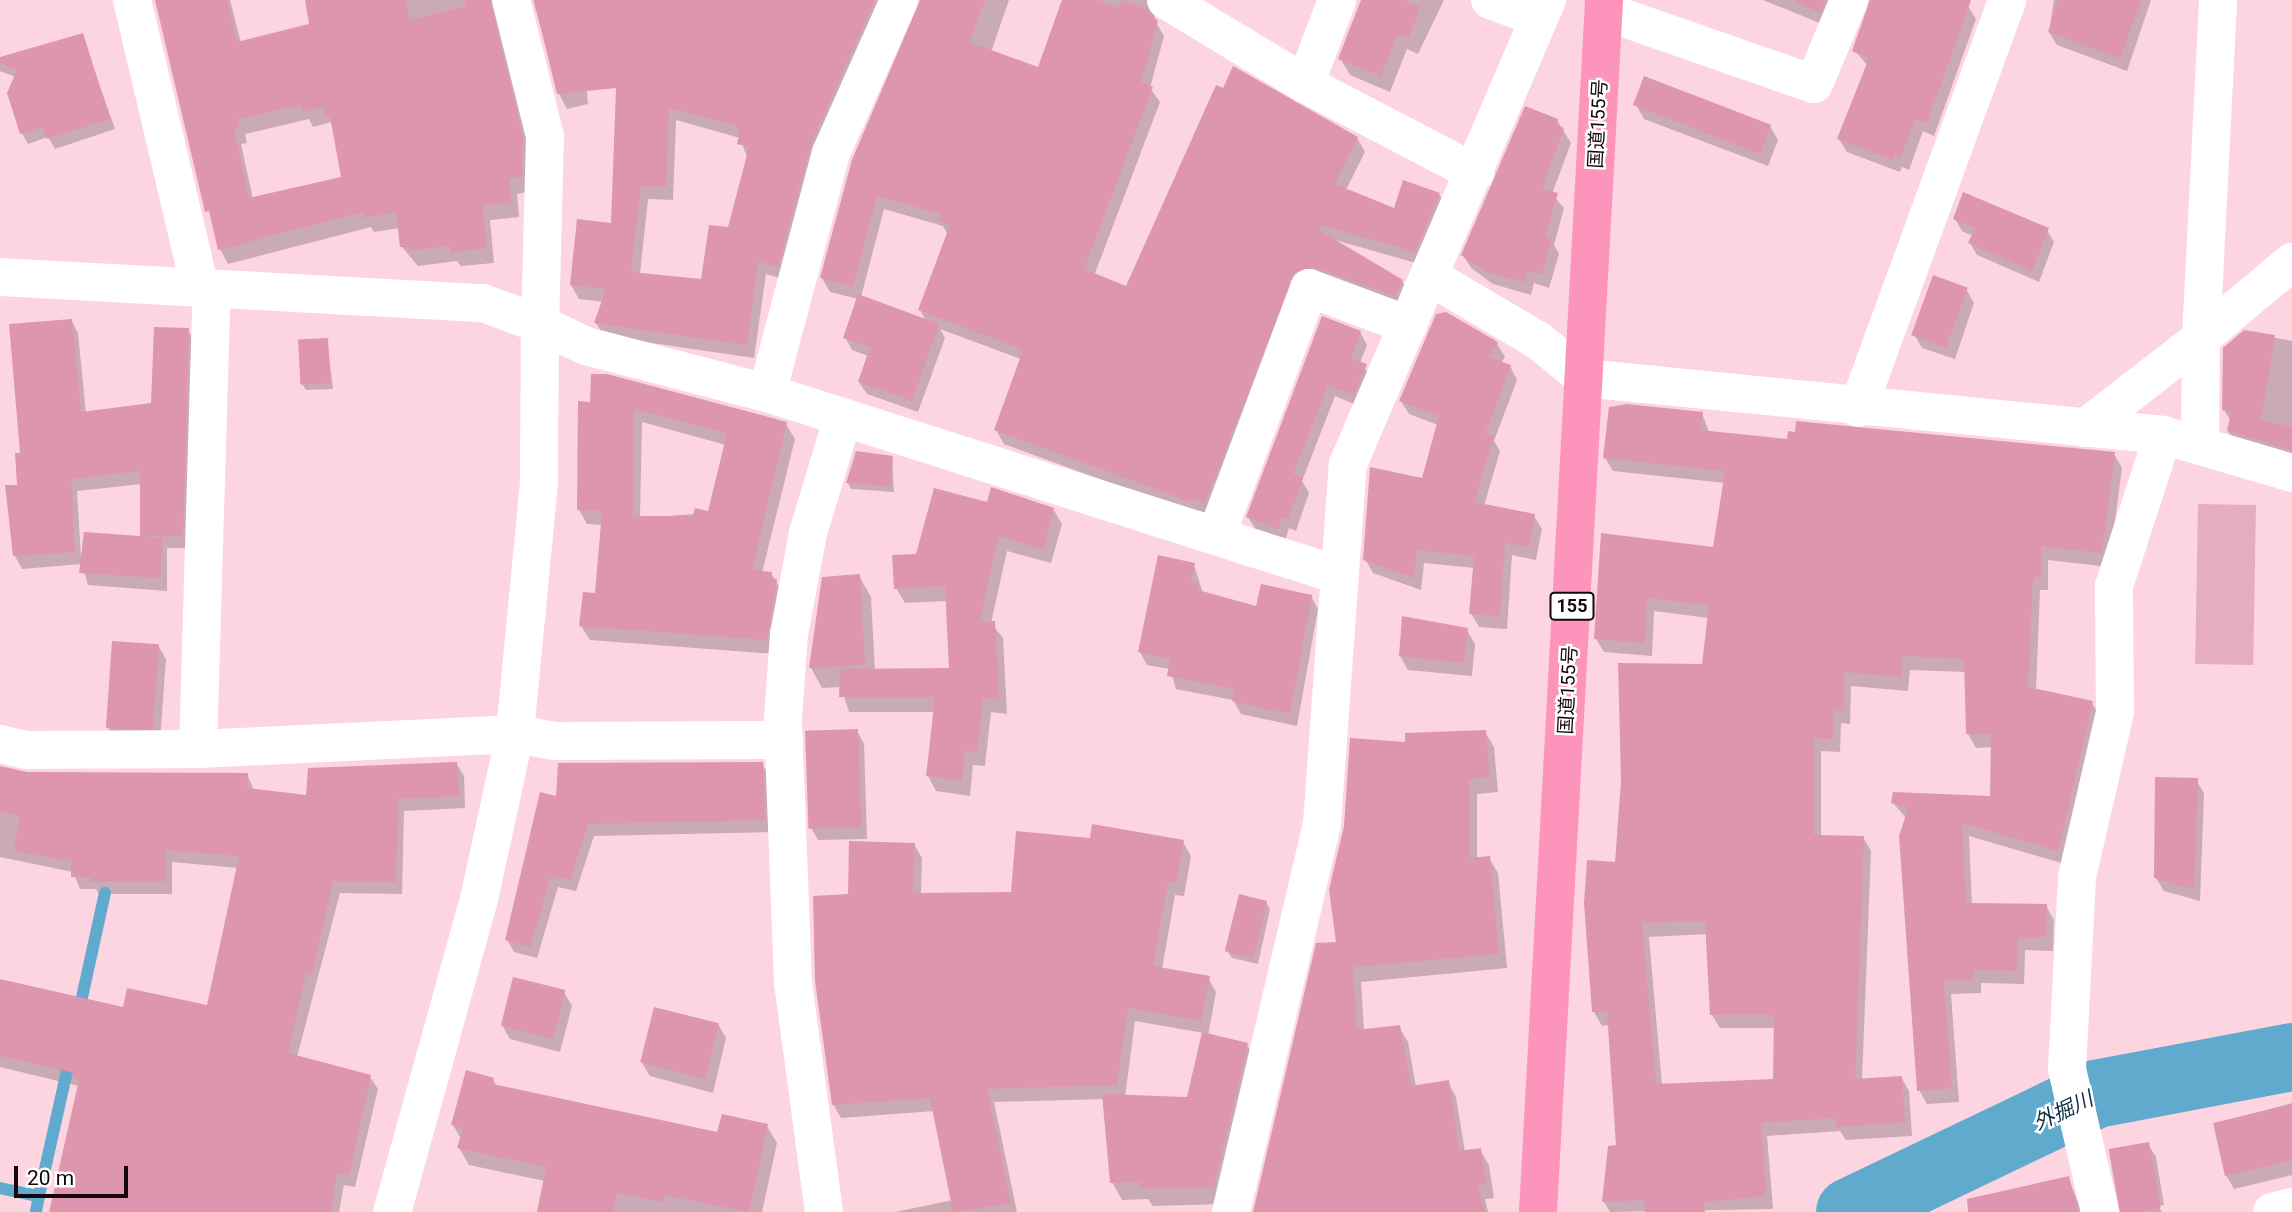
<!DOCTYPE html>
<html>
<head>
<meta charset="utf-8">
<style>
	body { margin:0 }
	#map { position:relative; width:2292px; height:1212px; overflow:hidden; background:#fdd5e1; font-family:Roboto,"Noto Sans JP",sans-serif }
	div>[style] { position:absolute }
	.green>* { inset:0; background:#e5adbe; transform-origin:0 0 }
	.shadow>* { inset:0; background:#0003 }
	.stream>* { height:12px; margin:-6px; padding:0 6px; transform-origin:6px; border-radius:6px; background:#5faacd }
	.river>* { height:68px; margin:-34px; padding:0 34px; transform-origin:34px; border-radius:34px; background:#5faacd }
	.building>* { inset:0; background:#dd96ad; transform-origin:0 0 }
	.minor>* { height:38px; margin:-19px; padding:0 19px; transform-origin:19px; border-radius:19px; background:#fff }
	.tertiary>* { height:38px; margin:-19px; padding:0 19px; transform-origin:19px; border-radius:19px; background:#fff }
	.trunk>* { height:38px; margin:-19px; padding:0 19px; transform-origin:19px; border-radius:19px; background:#fc94bb }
	span { translate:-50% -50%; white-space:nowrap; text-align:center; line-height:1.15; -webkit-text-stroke:5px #fff; paint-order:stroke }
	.shield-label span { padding:2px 5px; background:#fff; border:2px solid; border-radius:5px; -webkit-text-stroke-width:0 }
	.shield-label { font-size:18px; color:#14080c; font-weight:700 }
	.street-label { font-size:19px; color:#14080c }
	.water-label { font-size:21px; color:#0d3040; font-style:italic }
	.scale { position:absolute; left:14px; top:1166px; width:114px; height:32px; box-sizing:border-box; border:4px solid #14080c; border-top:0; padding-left:9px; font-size:21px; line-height:24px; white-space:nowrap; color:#14080c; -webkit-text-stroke:5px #fff; paint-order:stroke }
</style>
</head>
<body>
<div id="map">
	<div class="green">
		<div style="left:2198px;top:504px;width:58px;height:160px;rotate:1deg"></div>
	</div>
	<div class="shadow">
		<div style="clip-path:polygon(evenodd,158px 0,230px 0,241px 43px,322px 23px,358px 0,504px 0,531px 155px,530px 191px,517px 194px,519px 217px,490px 220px,494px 263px,461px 266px,457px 261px,418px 266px,402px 247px,400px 228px,374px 232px,371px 227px,228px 264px,220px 249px,158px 0,309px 119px,313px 127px,331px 122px,343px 178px,253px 199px,241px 144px,247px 143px,245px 134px,309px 119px)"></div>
		<div style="clip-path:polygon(533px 0,579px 0,588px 104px,567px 109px,559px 94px)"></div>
		<div style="clip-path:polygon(evenodd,630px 0,893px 0,786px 280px,766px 274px,754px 358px,604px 336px,596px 323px,604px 302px,579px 299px,571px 285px,613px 225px,630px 0,676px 120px,740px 138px,747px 157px,729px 229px,703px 281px,640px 274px,648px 199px,673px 200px,676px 120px)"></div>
		<div style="clip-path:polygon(evenodd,920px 0,1009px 0,991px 52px,1039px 70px,1064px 0,1158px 0,1154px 19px,1164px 36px,1150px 88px,1160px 102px,1094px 276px,1126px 289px,1357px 138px,1365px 152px,1346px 190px,1395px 210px,1439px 194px,1447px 208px,1423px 265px,1335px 240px,1402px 281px,1410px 295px,1405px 308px,1325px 281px,1213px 515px,1199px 511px,1198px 515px,1004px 444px,996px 430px,1021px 359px,940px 329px,945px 338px,918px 412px,867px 394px,859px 382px,868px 356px,852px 350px,845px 337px,858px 299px,830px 292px,822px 278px,921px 8px,920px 0,884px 209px,943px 226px,948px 235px,920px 310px,926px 321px,861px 297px,884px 209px)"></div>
		<div style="clip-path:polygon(1363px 0,1444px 0,1418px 54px,1407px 49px,1390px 92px,1350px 75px,1340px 58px)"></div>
		<div style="clip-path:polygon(1763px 0,1841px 0,1827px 26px)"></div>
		<div style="clip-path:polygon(1870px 0,1953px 0,1968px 6px,1976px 19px,1934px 136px,1923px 131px,1909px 170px,1902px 167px,1900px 172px,1847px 152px,1839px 139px,1868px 66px,1854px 50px)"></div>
		<div style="clip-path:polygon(2054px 0,2151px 0,2127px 71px,2057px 45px,2049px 32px)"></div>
		<div style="clip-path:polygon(82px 35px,115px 129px,55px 149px,48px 137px,28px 144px,22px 133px,16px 77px,0 71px,0 59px)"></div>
		<div style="clip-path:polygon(1636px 105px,1770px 126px,1778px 140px,1768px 166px,1644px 119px)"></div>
		<div style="clip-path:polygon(1557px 120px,1571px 143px,1552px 194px,1564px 208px,1554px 245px,1559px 254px,1549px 288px,1534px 283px,1531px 295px,1493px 284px,1471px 268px,1463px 255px)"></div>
		<div style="clip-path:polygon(1955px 219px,2047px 230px,2054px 242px,2039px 282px,1977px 255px,1970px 243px,1973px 236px,1962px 231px)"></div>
		<div style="clip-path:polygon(1966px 289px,1974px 303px,1955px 359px,1922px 348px,1914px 334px)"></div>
		<div style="clip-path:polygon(1446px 313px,1497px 344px,1505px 357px,1501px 363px,1510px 366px,1517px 380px,1494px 441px,1500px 451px,1484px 506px,1534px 516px,1542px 529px,1536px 560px,1512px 555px,1507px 629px,1479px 627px,1471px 613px,1474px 568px,1424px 563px,1421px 590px,1373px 573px,1365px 559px,1424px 480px,1438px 425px,1409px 414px,1401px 401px)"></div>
		<div style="clip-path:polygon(evenodd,71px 320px,78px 333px,86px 413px,153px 405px,188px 330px,195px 343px,189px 548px,167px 548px,167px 591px,88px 585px,82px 564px,22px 569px,15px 556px,22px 455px,71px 320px,142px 484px,142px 538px,81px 557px,77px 491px,142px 484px)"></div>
		<div style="clip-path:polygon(1360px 332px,1367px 345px,1360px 363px,1373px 378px,1361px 407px,1335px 396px,1302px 481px,1309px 493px,1296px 531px,1289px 528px,1285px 541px,1256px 530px,1248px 517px)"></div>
		<div style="clip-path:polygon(2245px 332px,2292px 341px,2292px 461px,2237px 445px,2228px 431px,2231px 421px,2224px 410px)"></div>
		<div style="clip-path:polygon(327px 339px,333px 389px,306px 390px,302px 384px)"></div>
		<div style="clip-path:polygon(evenodd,592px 403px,786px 424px,795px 439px,762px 573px,771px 573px,784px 595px,774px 654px,590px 640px,581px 626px,597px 595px,603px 525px,587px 524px,579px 510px,592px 403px,642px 422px,726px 445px,709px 513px,640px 518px,642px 422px)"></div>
		<div style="clip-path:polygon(evenodd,1702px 413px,1709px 432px,1789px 441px,2114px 454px,2122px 468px,2109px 567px,2048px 560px,2048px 590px,2040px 590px,2036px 690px,2092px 703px,2100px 717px,2065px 864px,1969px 836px,1972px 905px,2046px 906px,2054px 920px,2053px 951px,2025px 950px,2024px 984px,1981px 983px,1981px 993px,1951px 994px,1959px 1102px,1927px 1104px,1919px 1090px,1907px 819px,1893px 803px,1992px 797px,1993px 747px,1976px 748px,1968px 734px,1966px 672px,1910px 670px,1908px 691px,1851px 686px,1850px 724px,1841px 723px,1840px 752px,1821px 751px,1821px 836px,1863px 837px,1871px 851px,1862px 1080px,1901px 1077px,1909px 1091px,1912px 1136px,1846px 1140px,1840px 1131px,1767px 1136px,1773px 1209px,1610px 1212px,1604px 1202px,1618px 1147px,1609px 1025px,1602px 1026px,1594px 1012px,1616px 864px,1703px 666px,1709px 618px,1654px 611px,1652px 656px,1604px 652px,1596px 639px,1603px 535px,1715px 549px,1725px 483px,1613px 471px,1605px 458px,1702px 413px,1708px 934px,1712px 1015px,1720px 1028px,1776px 1028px,1775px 1080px,1662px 1085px,1649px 937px,1708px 934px)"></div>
		<div style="clip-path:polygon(892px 458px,894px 492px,851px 489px,848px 483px)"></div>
		<div style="clip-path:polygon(988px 505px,1053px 509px,1062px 524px,1051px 563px,1007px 551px,991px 623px,1003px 638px,1007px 714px,991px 712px,985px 766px,973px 765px,970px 796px,936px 791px,928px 776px,935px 712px,849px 712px,841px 687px,822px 688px,811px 668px,859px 576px,871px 597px,875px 670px,951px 670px,947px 601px,905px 603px,896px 588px,918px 556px)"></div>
		<div style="clip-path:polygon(1194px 565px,1203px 593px,1257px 608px,1311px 596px,1318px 609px,1297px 726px,1241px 714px,1233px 700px,1176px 689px,1170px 669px,1147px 665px,1140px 652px)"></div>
		<div style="clip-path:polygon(1467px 630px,1475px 644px,1472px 676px,1408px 670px,1400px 656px)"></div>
		<div style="clip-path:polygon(158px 645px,166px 659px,160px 741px,115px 741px,108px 727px)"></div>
		<div style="clip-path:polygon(857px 731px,864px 744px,867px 839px,818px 840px,811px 828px)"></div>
		<div style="clip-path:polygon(1485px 732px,1494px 747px,1498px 792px,1477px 794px,1477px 859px,1489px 858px,1498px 873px,1507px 968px,1361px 982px,1364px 1031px,1399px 1027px,1408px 1042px,1416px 1087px,1448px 1082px,1456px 1097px,1465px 1152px,1480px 1150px,1489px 1165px,1494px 1198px,1485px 1199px,1488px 1212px,1255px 1212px,1338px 944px,1407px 744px)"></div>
		<div style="clip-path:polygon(456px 763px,464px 776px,465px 808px,404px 811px,402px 894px,340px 893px,297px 1057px,370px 1077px,378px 1089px,355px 1187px,344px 1185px,339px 1212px,51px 1212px,79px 1086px,0 1067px,0 980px,124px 1009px,208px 1007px,239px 868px,172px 862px,172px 894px,99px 894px,96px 889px,80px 889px,73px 872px,0 857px,0 768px,27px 774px,247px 774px,254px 790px,308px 796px)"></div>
		<div style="clip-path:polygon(762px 764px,769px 776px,771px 832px,594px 836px,576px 891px,558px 887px,537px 958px,514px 952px,507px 940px,558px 798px)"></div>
		<div style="clip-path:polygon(2196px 780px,2204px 793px,2200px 901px,2164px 891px,2156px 878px)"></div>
		<div style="clip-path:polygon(evenodd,1091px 840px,1183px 842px,1191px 856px,1184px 896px,1175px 895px,1162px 969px,1208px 978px,1216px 992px,1208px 1036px,1247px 1045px,1257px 1063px,1224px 1204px,1153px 1206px,1148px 1199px,1122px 1200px,1112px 1182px,1105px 1099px,994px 1102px,1017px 1212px,895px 1212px,953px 1200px,935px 1111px,841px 1118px,833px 1104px,850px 896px,914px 844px,922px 858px,921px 894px,1012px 894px,1091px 840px,1135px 1021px,1204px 1033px,1188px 1099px,1125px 1097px,1135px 1021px)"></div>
		<div style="clip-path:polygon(1266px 902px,1270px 909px,1258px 964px,1232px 958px,1228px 952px)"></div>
		<div style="clip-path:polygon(564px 992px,572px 1006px,560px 1052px,510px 1039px,502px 1025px)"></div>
		<div style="clip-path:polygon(718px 1024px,726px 1038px,713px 1093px,650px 1076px,642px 1063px)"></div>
		<div style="clip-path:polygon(493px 1079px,497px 1087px,718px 1134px,767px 1126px,777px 1143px,762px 1212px,538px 1212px,545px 1181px,469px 1165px,459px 1148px,461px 1139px,453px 1125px)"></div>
		<div style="clip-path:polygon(2292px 1103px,2292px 1175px,2234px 1189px,2226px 1175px,2215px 1124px)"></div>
		<div style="clip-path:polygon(2148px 1144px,2156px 1157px,2164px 1205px,2158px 1206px,2162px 1212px,2123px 1212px,2111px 1151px)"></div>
		<div style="clip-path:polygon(2068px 1178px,2082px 1212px,2005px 1212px)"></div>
	</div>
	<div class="stream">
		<div style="left:79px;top:1011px;width:121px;rotate:-77.6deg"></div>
		<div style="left:0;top:1188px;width:40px;rotate:12deg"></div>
		<div style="left:39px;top:1196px;width:16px;rotate:101deg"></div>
		<div style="left:39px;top:1196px;width:142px;rotate:-77.4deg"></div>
	</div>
	<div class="river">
		<div style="left:1850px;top:1212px;width:273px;rotate:-25.6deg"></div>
		<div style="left:2096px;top:1094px;width:199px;rotate:-10.7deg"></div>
	</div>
	<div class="building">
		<div style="clip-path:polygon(evenodd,155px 0,227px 0,237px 42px,309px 24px,305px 0,406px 0,410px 20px,466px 6px,465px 0,490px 0,523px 138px,522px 176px,509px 179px,511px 203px,482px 205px,487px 248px,450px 252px,450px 246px,408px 251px,407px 247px,400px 247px,396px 212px,364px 218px,363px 212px,218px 250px,209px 211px,205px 212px,155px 0,301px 105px,303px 112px,324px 107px,326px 117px,330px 116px,341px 177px,249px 198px,234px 129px,240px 128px,238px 119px,301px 105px)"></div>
		<div style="clip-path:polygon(evenodd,534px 0,875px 0,811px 144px,778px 267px,758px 261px,747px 345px,594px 323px,606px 289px,570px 285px,577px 219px,611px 223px,616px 88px,557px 94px,534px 0,669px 108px,734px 125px,740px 131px,737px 144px,749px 147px,728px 227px,709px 225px,701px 279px,631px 272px,641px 186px,666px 187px,669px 108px)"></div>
		<div style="clip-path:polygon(920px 0,985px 0,969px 42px,1038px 67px,1062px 0,1096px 0,1119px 8px,1122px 0,1146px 9px,1158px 21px,1141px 82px,1153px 87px,1084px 269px,1126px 286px,1216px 85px,1223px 88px,1233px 66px,1358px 137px,1335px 184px,1394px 208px,1403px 180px,1440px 193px,1415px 252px,1321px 225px,1319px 230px,1403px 280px,1394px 296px,1317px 268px,1295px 272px,1205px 503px,1192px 498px,1191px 502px,994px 430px,1023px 350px,918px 310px,950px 225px,938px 221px,941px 214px,877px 196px,853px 287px,820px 278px,852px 160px)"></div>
		<div style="clip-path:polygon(1361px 0,1404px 0,1420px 7px,1409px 38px,1398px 34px,1381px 76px,1338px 59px)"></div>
		<div style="clip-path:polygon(1793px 0,1825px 0,1820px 13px)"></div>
		<div style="clip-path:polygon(1870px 0,1971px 0,1927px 123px,1915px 119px,1901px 157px,1894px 155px,1893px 160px,1837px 139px,1869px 58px,1852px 51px)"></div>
		<div style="clip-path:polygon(2058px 0,2141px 0,2120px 59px,2048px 32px)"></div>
		<div style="clip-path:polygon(83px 33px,110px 119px,47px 139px,43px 127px,20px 134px,7px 93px,17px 70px,0 63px,0 57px)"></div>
		<div style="left:1644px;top:76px;width:136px;height:31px;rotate:21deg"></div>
		<div style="clip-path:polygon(1525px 106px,1558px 119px,1556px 125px,1564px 128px,1542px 189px,1558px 193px,1545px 237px,1552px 240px,1542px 275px,1527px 271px,1524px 282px,1484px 271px,1461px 255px)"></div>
		<div style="clip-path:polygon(1963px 192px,2049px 228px,2032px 271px,1968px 243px,1975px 228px,1953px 219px)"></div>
		<div style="left:1933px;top:275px;width:37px;height:64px;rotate:20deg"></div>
		<div style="clip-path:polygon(858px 294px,939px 324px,912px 401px,858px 382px,870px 347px,843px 338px)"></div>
		<div style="clip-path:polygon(1446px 312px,1498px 342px,1489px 357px,1511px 365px,1485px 434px,1494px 436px,1474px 502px,1535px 514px,1529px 547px,1505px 543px,1500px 616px,1469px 614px,1474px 556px,1417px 550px,1414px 578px,1363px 560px,1370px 467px,1422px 478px,1439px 416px,1399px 401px,1436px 314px)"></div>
		<div style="clip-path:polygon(1322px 316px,1361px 331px,1351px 358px,1367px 364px,1354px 395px,1328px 385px,1293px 474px,1303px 478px,1289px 519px,1282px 517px,1278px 529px,1246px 517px)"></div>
		<div style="clip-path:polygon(72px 319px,81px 412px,151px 403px,154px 327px,189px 328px,183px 536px,141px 536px,163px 538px,160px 578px,79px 573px,84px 532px,140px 536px,140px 471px,71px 479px,75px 552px,13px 556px,5px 485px,17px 485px,15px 453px,20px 453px,9px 324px)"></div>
		<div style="clip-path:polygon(2244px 330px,2275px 335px,2261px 420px,2292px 427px,2292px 450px,2227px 431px,2231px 412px,2222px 410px,2223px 348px)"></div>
		<div style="left:328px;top:338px;width:45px;height:30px;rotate:87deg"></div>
		<div style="clip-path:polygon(evenodd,591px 374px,607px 374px,787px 422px,752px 570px,772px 572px,772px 579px,777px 579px,767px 640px,579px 626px,583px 592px,595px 593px,602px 511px,577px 510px,578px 401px,590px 402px,591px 374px,634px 409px,727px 433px,708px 511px,695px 508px,693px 516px,633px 516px,634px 409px)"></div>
		<div style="clip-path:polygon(evenodd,1627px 404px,1703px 412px,1700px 430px,1787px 439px,1788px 431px,1795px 432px,1796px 421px,2115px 452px,2102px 553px,2041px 546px,2041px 577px,2033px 577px,2028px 687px,2093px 701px,2058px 851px,1962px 823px,1966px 903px,2047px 904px,2046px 937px,2018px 937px,2017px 971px,1974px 970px,1974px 979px,1944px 981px,1952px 1088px,1917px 1091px,1899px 836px,1908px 808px,1891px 803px,1893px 792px,1990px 796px,1991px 734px,1966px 734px,1964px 659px,1903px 656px,1901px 677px,1844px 672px,1843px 711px,1834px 710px,1833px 739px,1814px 738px,1814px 835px,1864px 836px,1855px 1079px,1902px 1076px,1905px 1122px,1836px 1127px,1835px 1118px,1761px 1123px,1766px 1196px,1704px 1202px,1705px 1212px,1645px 1212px,1644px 1200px,1602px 1202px,1608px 1146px,1616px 1145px,1607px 1012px,1592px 1012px,1584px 903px,1587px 860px,1615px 862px,1621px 781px,1618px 663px,1702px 664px,1709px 605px,1647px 598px,1645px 643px,1594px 639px,1601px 533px,1713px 547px,1725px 471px,1603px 458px,1609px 407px,1627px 404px,1705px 921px,1710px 1015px,1774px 1015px,1773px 1079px,1656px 1084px,1642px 923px,1705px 921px)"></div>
		<div style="clip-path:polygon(856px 451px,893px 456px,891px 486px,846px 483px)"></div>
		<div style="clip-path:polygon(991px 487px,1054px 508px,1043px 549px,998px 536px,980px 622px,995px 621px,999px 699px,983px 698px,977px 752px,965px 751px,962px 781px,926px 776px,935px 697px,839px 697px,840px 669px,949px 668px,945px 586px,894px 589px,892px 555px,916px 554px,934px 488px,987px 502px)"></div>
		<div style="clip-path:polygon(1158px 555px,1195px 563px,1191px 582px,1199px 584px,1198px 590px,1256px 606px,1261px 584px,1312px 595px,1290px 714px,1232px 701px,1234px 689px,1167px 676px,1170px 659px,1138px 652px)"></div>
		<div style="clip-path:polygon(860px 574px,865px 665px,809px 668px,822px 577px)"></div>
		<div style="clip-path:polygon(1402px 616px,1468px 628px,1464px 663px,1399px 656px)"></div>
		<div style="left:112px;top:641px;width:47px;height:87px;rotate:4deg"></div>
		<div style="left:858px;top:729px;width:98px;height:53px;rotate:88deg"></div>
		<div style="clip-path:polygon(1486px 730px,1490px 777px,1469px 779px,1469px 858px,1490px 856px,1499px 954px,1353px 967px,1357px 1030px,1400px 1025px,1411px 1086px,1449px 1080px,1459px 1151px,1481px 1148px,1486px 1183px,1478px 1184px,1485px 1212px,1253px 1212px,1316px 943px,1336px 942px,1329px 890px,1344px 826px,1350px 738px,1405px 742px,1405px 733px)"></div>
		<div style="clip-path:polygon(457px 762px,459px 796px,398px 799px,396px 882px,333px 881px,312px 975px,306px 974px,288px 1053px,371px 1075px,349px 1175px,337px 1173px,331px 1212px,49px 1212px,79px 1080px,73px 1079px,74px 1073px,0 1056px,0 979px,123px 1007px,127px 988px,207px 1005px,239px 856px,166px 850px,166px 881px,90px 882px,90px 877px,71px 877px,71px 861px,14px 851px,20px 816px,0 812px,0 766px,27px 772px,248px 773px,247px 788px,306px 795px,308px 768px)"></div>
		<div style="clip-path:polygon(763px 762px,765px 820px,588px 824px,570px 880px,551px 876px,530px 947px,505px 940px,540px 792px,556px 796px,558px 763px)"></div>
		<div style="clip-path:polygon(2155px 777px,2198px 778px,2194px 889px,2154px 878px)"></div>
		<div style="clip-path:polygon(1092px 824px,1184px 840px,1176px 883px,1168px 882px,1153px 966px,1210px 976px,1201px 1021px,1128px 1008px,1117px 1085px,987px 1089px,1011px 1203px,953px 1212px,930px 1098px,832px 1105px,815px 981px,813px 896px,848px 894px,849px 841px,915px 843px,913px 893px,1011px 892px,1016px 831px,1090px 838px)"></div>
		<div style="left:1239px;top:894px;width:29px;height:59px;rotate:14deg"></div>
		<div style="left:513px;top:977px;width:54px;height:50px;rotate:14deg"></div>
		<div style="left:654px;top:1007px;width:67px;height:57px;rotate:14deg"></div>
		<div style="clip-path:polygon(1202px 1032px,1248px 1043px,1214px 1187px,1141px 1189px,1140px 1182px,1110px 1183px,1102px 1094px,1187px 1097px)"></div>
		<div style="clip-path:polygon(466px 1070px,494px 1078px,493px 1084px,717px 1132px,722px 1114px,768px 1124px,749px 1212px,664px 1195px,663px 1202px,617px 1193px,613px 1212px,537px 1212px,546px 1167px,457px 1148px,463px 1128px,451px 1125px)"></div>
		<div style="clip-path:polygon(2292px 1104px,2292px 1160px,2225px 1176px,2213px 1123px)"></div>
		<div style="left:2149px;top:1142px;width:67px;height:41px;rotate:80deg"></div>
		<div style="clip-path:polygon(2069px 1176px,2078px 1212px,1968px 1212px,1967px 1199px)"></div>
	</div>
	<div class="minor">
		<div style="left:132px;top:0;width:296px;rotate:76.7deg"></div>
		<div style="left:511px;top:0;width:140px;rotate:76deg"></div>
		<div style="left:545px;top:136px;width:188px;rotate:91.5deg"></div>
		<div style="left:540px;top:324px;width:51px;rotate:25.6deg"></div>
		<div style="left:586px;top:346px;width:187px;rotate:14.6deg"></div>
		<div style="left:767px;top:393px;width:599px;rotate:17.68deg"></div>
		<div style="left:1166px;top:0;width:162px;rotate:31.1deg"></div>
		<div style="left:1305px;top:84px;width:192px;rotate:27.6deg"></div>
		<div style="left:1490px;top:0;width:50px;rotate:19.9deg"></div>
		<div style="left:1604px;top:11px;width:222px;rotate:19.2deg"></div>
		<div style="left:1814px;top:84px;width:91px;rotate:-67.4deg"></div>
		<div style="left:1305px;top:84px;width:90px;rotate:-69.1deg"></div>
		<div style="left:1429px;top:276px;width:128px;rotate:30.6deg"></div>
		<div style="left:1539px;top:341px;width:58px;rotate:39.4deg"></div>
		<div style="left:1584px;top:378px;width:582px;rotate:5.62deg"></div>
		<div style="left:2163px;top:435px;width:134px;rotate:16.4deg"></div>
		<div style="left:767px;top:393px;width:248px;rotate:-75.1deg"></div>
		<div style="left:831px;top:153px;width:167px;rotate:-66deg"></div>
		<div style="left:1858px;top:408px;width:434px;rotate:-69.9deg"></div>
		<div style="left:2085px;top:428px;width:147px;rotate:-37.8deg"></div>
		<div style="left:2201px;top:338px;width:338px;rotate:-87.1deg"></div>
		<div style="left:2200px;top:446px;width:108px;rotate:-89.5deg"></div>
		<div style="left:2201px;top:338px;width:119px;rotate:-39.9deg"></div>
		<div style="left:1216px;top:536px;width:265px;rotate:-69.4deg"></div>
		<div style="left:1309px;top:288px;width:106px;rotate:20.5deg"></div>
		<div style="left:0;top:744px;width:28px;rotate:13deg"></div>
		<div style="left:27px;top:750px;width:171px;rotate:-0.3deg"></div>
		<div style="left:198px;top:749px;width:317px;rotate:-2.7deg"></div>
		<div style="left:515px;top:734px;width:41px;rotate:9.9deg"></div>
		<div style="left:555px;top:741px;width:229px;rotate:-0.3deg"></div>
		<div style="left:198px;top:749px;width:460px;rotate:-88.3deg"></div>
		<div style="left:824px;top:1212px;width:231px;rotate:-97.7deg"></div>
		<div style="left:793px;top:983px;width:265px;rotate:-92.2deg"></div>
		<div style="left:783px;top:718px;width:84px;rotate:-85.9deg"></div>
		<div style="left:789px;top:634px;width:103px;rotate:-79.3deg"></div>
		<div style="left:808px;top:533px;width:121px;rotate:-73.2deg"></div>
		<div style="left:1231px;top:1212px;width:399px;rotate:-76.8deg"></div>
		<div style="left:1322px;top:824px;width:361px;rotate:-85.9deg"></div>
		<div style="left:1348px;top:464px;width:505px;rotate:-66.79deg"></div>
		<div style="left:2100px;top:1212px;width:147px;rotate:-103deg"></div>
		<div style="left:2067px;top:1069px;width:192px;rotate:-87deg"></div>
		<div style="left:2077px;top:877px;width:169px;rotate:-77deg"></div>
		<div style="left:2115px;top:712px;width:126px;rotate:-90.5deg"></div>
		<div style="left:2114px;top:586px;width:159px;rotate:-72deg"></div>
		<div style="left:2272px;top:1212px;width:21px;rotate:-14deg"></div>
	</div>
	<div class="tertiary">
		<div style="left:0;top:277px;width:484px;rotate:3.1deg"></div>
		<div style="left:483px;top:303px;width:61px;rotate:20.2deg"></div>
		<div style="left:540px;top:324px;width:159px;rotate:90.4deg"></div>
		<div style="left:539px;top:483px;width:252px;rotate:95.5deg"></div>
		<div style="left:515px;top:734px;width:169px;rotate:102.3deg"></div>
		<div style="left:479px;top:899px;width:325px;rotate:105.5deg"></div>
	</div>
	<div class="trunk">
		<div style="left:1538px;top:1212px;width:1214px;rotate:-86.88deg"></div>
	</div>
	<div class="shield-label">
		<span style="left:1572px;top:606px">155</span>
	</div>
	<div class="street-label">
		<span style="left:1598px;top:124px;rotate:-87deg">国道155号</span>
		<span style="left:1568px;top:690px;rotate:-87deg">国道155号</span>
	</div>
	<div class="water-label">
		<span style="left:2063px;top:1111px;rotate:-25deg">外掘川</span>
	</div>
	<div class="scale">20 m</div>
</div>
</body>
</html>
